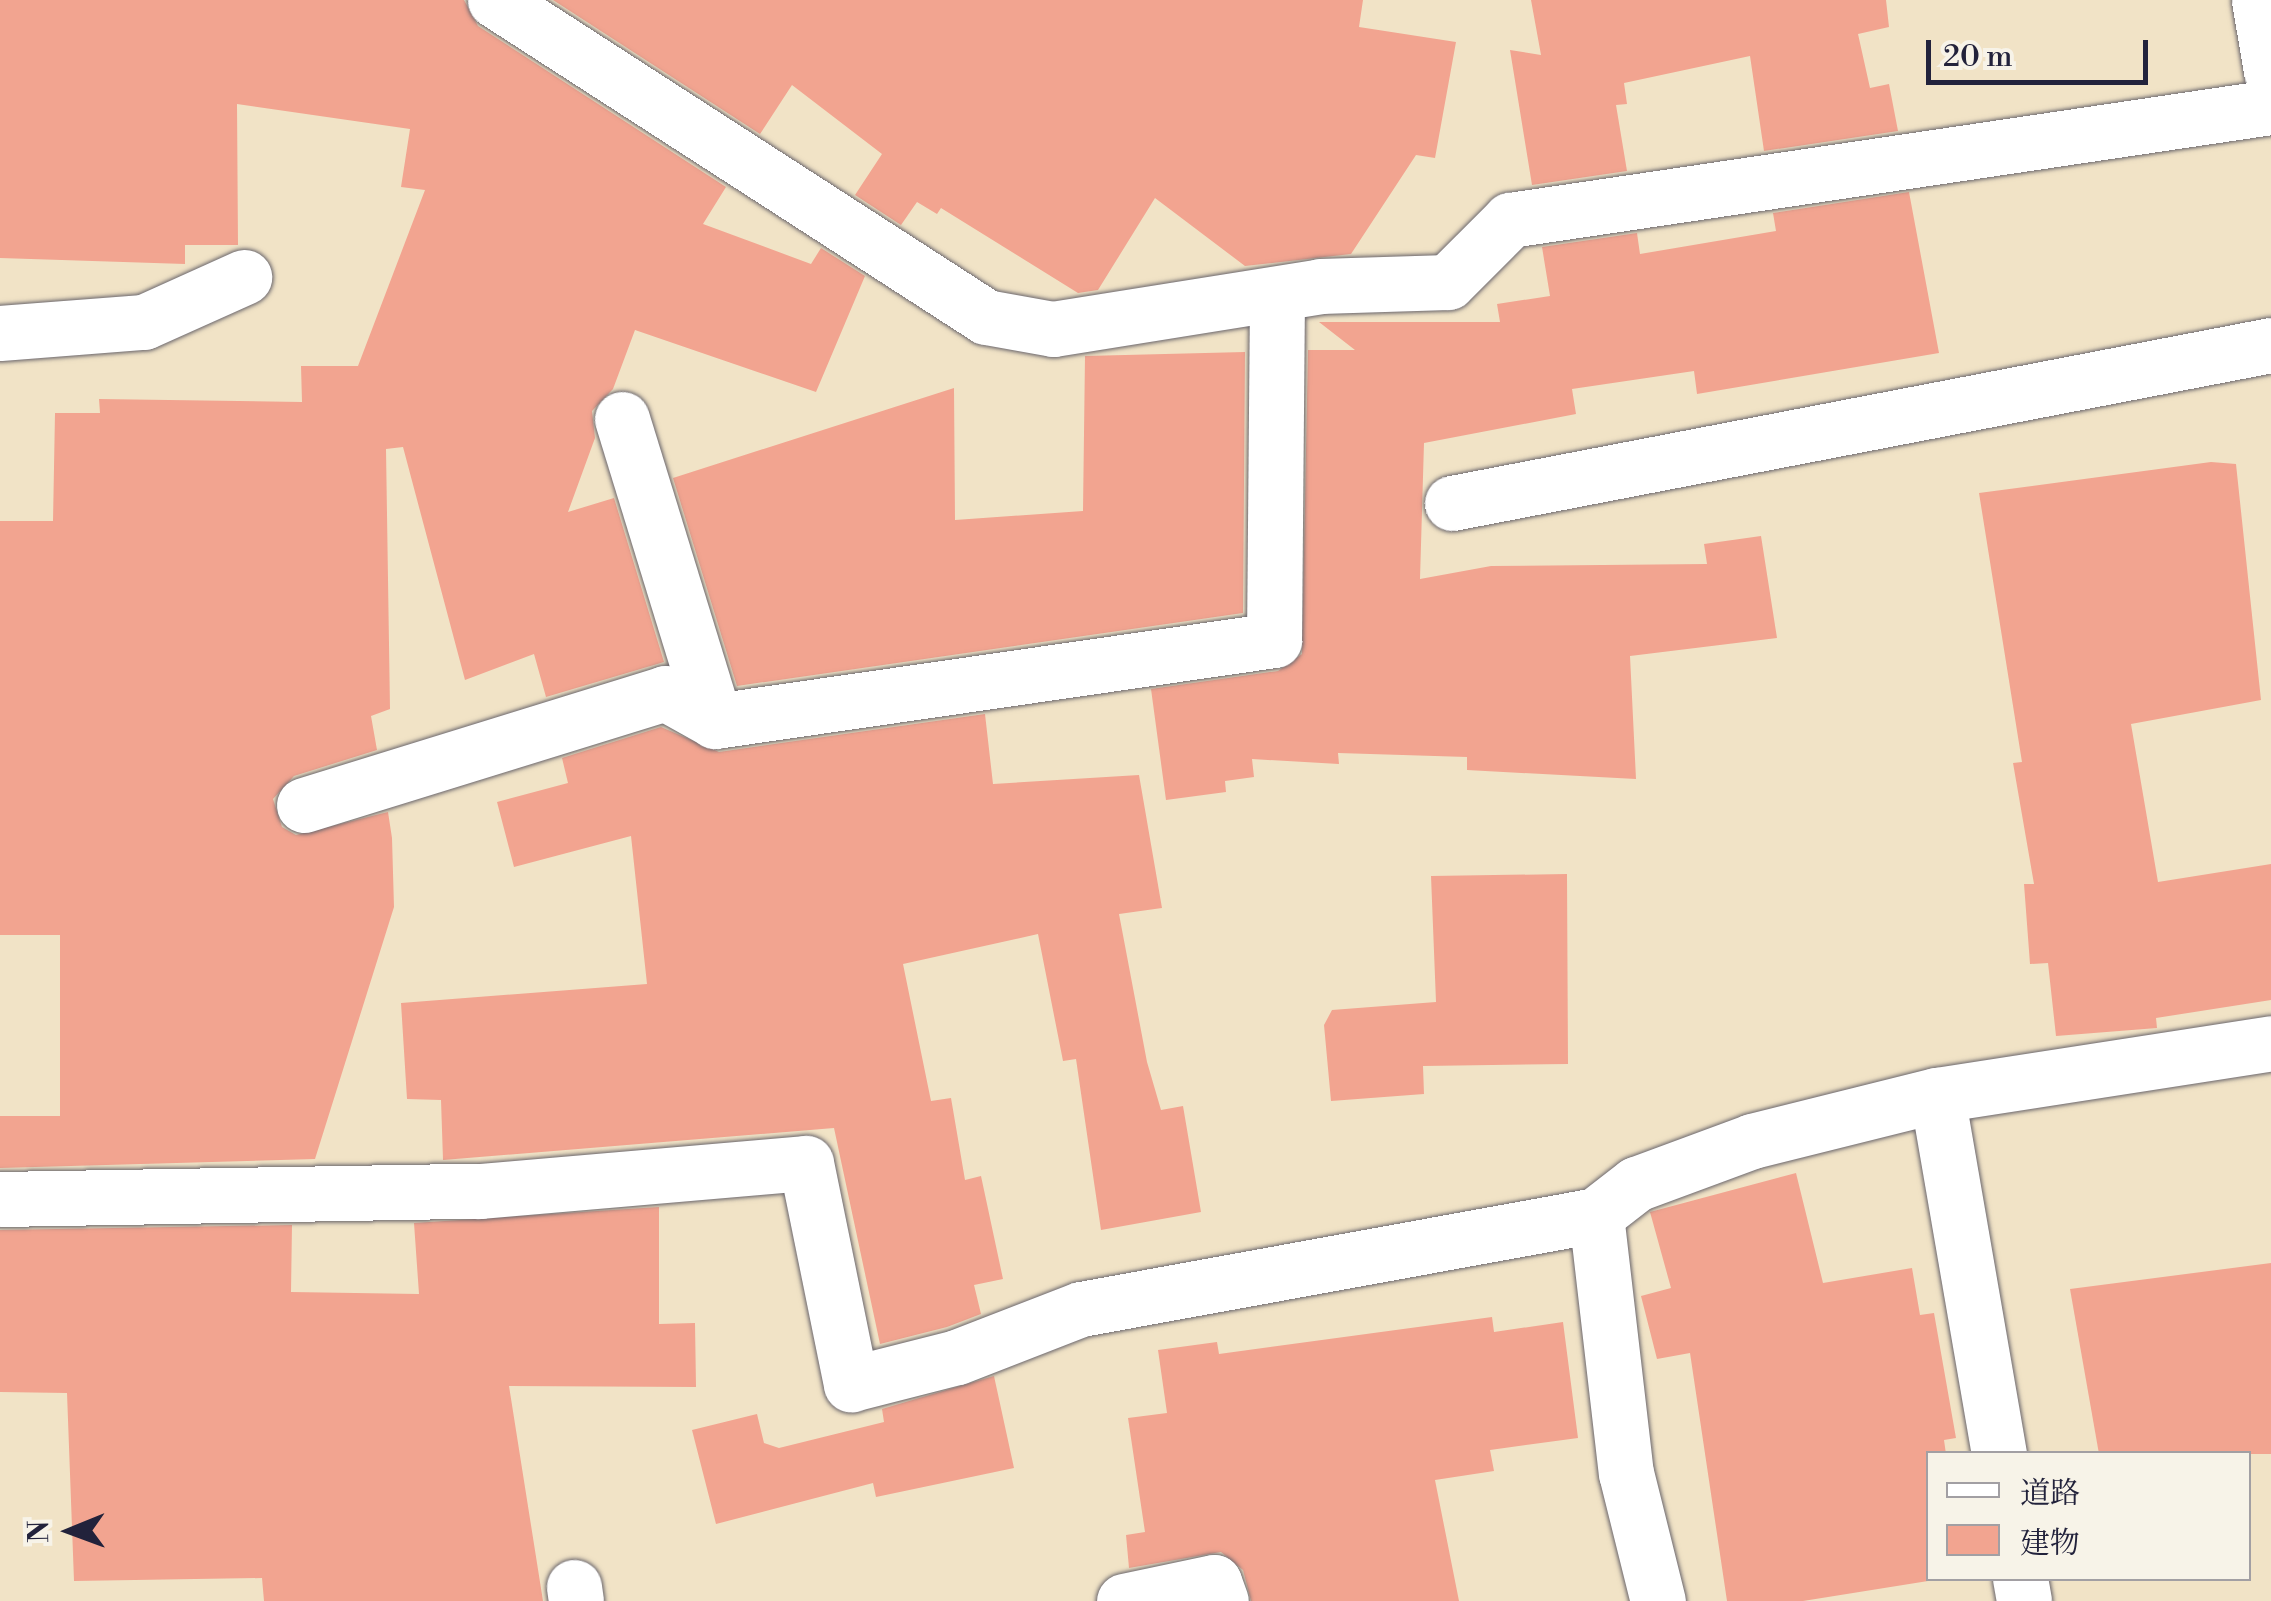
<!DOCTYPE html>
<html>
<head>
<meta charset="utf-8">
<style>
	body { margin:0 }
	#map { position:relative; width:2271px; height:1601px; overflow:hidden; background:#f1e3c6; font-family:"Libre Bodoni","Noto Serif JP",serif }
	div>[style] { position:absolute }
	.building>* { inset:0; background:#f2a490 }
	.roads { filter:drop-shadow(0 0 2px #6a666c) drop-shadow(0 0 2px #6a666c) }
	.minor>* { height:55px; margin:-27.5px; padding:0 27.5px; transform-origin:27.5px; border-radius:27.5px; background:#fff }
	span { translate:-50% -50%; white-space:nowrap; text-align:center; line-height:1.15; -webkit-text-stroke:8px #f7f3e8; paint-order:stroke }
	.legend { position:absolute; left:1926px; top:1451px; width:325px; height:130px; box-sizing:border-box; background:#f7f3e8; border:2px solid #a29fa3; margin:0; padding:12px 18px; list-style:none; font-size:30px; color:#22223b }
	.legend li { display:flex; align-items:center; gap:20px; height:50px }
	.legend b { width:50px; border:2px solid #a29fa3 }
	.north { position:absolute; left:20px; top:1481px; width:100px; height:100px; -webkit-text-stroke:8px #f7f3e8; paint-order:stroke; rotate:269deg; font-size:28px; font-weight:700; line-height:40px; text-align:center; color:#22223b }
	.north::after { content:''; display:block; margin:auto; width:35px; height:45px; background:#22223b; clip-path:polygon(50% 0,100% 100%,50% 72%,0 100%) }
	.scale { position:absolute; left:1926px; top:40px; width:222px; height:45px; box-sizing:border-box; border:5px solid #22223b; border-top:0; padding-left:12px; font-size:30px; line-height:35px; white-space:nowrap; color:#22223b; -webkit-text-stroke:8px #f7f3e8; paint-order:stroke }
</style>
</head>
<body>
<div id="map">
	<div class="building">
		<div style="clip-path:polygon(0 0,464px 0,478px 26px,726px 187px,703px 224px,811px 264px,821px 248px,865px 276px,816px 392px,635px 330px,613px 389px,592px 411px,595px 438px,568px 512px,614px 498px,664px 662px,546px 697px,534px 654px,465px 680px,403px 447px,386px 449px,390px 709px,371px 716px,377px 750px,294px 776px,273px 799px,282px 827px,296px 835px,388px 812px,392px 838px,394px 907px,315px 1159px,0 1168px,0 1116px,60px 1116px,60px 935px,0 935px,0 521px,53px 521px,55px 413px,100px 413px,99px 399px,302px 402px,301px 366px,358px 366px,425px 190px,401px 187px,410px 129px,237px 104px,238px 245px,185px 245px,185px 264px,0 258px)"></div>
		<div style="clip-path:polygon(553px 0,1363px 0,1359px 27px,1456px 42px,1435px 158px,1416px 155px,1351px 254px,1245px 266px,1155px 198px,1098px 290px,1078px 293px,941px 208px,937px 214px,917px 202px,901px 225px,855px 195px,882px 154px,792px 85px,760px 134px)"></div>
		<div style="clip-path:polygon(1531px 0,1886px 0,1889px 27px,1858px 34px,1870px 88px,1889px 84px,1898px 131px,1764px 151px,1750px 56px,1624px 83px,1627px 104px,1616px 105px,1627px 171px,1532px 185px,1510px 50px,1541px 55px)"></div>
		<div style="clip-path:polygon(1909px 192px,1939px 353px,1697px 394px,1694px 371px,1572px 389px,1576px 414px,1424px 443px,1420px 579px,1491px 566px,1707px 564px,1704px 544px,1761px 536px,1777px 638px,1630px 656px,1636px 779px,1467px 770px,1467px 757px,1338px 753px,1339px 764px,1252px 759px,1254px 777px,1225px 781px,1226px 792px,1166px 800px,1151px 689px,1278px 671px,1302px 654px,1308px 350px,1355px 350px,1319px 322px,1500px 322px,1497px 304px,1550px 296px,1542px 247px,1637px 233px,1640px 254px,1776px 231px,1773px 213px)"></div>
		<div style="clip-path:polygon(1245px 352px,1243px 613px,737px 686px,673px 478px,954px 388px,955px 520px,1083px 511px,1085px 356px)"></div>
		<div style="clip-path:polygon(2211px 462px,2236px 464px,2261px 700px,2131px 724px,2158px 882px,2271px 864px,2271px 1000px,2156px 1018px,2157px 1028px,2056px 1036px,2048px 963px,2030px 964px,2024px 884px,2034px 884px,2013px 763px,2022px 762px,1979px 493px)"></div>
		<div style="clip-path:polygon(985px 714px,993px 784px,1139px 775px,1162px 908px,1119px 914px,1147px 1062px,1161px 1110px,1183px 1106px,1201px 1212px,1101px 1230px,1076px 1059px,1063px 1061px,1038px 934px,903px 964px,931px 1101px,951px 1098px,965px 1180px,981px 1176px,1003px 1279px,974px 1285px,981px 1314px,947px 1327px,880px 1344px,834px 1128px,443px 1160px,441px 1100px,407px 1099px,401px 1003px,647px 984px,631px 836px,514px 867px,497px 802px,568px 783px,562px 758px,661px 727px,719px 752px)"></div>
		<div style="clip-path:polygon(1567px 874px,1568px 1064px,1423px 1066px,1424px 1094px,1331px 1101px,1324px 1025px,1332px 1010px,1436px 1002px,1431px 876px)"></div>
		<div style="clip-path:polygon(1796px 1173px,1823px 1283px,1912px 1268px,1920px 1315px,1934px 1313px,1956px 1438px,1944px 1440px,1946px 1454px,1928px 1454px,1928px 1581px,1803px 1601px,1727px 1601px,1690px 1353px,1657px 1359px,1641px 1296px,1671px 1288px,1650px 1212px)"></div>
		<div style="clip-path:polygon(659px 1207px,659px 1324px,695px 1323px,696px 1387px,509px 1386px,543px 1601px,264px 1601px,262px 1578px,74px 1581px,67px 1393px,0 1392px,0 1230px,292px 1225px,291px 1292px,419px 1294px,414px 1223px)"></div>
		<div style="clip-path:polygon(2271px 1263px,2271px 1454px,2099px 1454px,2070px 1289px)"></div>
		<div style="clip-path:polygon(1492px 1317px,1494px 1332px,1563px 1322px,1578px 1438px,1490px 1450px,1494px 1471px,1435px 1480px,1459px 1601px,1251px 1601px,1243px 1570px,1221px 1552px,1129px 1568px,1126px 1535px,1145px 1532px,1128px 1418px,1167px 1413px,1158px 1350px,1217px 1342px,1219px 1354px)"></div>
		<div style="clip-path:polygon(994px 1376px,1014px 1468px,876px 1497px,873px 1483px,716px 1524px,692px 1430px,757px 1414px,764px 1443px,779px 1448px,884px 1422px,882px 1409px)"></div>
	</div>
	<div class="roads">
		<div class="minor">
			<div style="left:495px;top:0;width:584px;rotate:32.85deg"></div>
			<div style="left:986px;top:317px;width:68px;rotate:10.2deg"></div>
			<div style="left:1053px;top:329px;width:270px;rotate:-9.1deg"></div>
			<div style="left:1320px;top:286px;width:128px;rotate:-1.8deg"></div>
			<div style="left:1448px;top:282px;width:88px;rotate:-45deg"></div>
			<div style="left:1510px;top:220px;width:769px;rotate:-8.45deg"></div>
			<div style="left:2259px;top:0;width:72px;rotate:80.4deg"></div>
			<div style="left:0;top:333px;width:144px;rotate:-4.4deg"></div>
			<div style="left:144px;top:322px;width:110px;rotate:-24.2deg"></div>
			<div style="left:622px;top:419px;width:316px;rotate:72.9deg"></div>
			<div style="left:1452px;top:503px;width:834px;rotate:-10.92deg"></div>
			<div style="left:304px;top:805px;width:378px;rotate:-17.2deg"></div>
			<div style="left:665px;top:693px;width:57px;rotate:29.2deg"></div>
			<div style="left:715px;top:721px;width:565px;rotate:-8.24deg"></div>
			<div style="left:1274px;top:640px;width:343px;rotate:-89.5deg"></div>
			<div style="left:0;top:1199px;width:480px;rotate:-1deg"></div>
			<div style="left:480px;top:1191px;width:327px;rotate:-4.9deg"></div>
			<div style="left:806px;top:1163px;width:226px;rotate:78.5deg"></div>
			<div style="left:851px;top:1384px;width:109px;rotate:-14.3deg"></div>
			<div style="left:957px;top:1357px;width:133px;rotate:-21.2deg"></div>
			<div style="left:1081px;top:1309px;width:524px;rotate:-10.34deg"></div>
			<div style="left:1596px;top:1215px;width:260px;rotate:83.4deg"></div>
			<div style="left:1626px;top:1473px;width:132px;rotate:76deg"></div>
			<div style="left:1596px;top:1215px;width:51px;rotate:-37.8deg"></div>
			<div style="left:1636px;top:1184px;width:124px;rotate:-20.3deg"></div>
			<div style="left:1752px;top:1141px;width:191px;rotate:-14deg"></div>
			<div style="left:1999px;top:1454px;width:364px;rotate:-99.8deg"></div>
			<div style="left:1937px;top:1095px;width:338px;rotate:-8.8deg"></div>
			<div style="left:2020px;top:1578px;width:23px;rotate:80deg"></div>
			<div style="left:574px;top:1587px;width:14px;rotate:82deg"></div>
			<div style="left:1124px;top:1601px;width:92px;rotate:-11.9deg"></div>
			<div style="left:1214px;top:1582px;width:20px;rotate:70deg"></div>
		</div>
	</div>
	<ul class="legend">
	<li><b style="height:12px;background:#fff"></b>道路</li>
	<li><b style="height:28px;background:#f2a490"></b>建物</li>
	</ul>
	<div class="north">N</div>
	<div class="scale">20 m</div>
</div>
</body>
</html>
